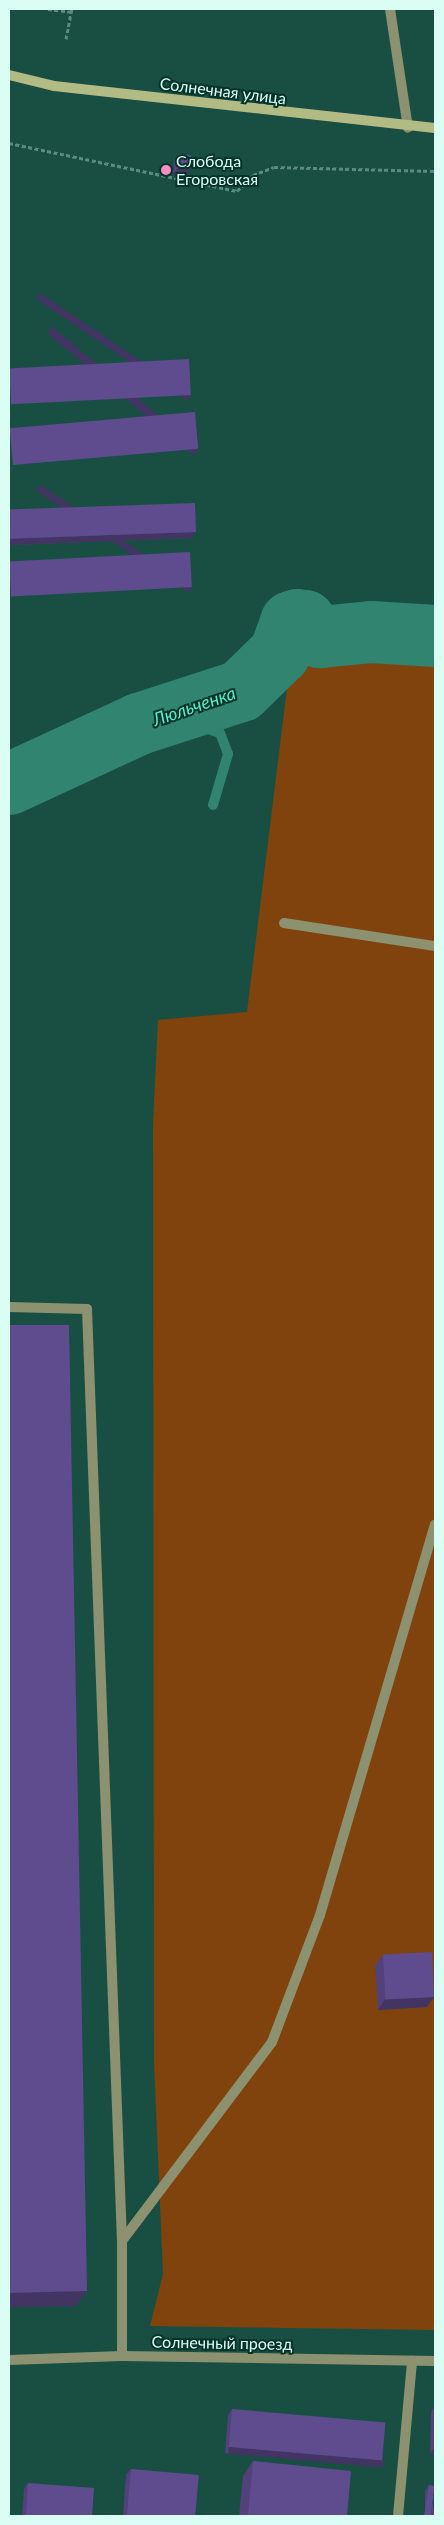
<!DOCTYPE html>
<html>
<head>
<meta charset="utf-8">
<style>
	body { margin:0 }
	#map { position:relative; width:444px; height:2525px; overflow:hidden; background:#194f43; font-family:Lato,sans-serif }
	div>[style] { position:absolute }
	.green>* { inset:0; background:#81430e }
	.stream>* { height:10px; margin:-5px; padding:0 5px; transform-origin:5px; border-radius:5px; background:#308470 }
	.river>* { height:62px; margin:-31px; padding:0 31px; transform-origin:31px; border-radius:31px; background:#308470 }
	.path>* { height:3px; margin-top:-1.5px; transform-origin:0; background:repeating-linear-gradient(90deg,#5b8b7f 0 4px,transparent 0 6.5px) }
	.lane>* { height:10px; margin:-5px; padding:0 5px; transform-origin:5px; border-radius:5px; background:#8c916f }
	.street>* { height:10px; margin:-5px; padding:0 5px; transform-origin:5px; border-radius:5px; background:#8c916f }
	.secondary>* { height:10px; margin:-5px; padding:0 5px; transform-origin:5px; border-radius:5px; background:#b3bb85 }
	.wall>* { inset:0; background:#52417b }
	.shaded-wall>* { inset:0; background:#423564; transform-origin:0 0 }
	.building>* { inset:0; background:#5f4c8f; transform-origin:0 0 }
	.dots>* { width:14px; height:14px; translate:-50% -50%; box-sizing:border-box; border:2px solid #06332a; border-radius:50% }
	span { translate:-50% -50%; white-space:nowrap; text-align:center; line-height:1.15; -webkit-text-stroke:4px #06332a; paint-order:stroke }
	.street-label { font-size:16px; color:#dafef3 }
	.poi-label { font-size:16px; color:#dafef3 }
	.left { translate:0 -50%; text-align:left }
	.water-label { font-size:18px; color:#55eecb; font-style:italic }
	.frame { position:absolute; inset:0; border:10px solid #dafef3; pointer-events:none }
</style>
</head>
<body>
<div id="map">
	<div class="green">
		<div style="clip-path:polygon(295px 624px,435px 631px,435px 2330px,150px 2326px,163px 2274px,154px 2062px,153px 1124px,158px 1020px,247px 1012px)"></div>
	</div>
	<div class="stream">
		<div style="left:167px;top:715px;width:56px;rotate:18.8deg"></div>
		<div style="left:220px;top:733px;width:22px;rotate:69deg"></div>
		<div style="left:228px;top:754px;width:53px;rotate:106.4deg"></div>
	</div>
	<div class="river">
		<div style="left:9px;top:784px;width:143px;rotate:-24.8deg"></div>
		<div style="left:139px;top:724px;width:107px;rotate:-17.9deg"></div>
		<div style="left:241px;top:691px;width:54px;rotate:-44.3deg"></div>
		<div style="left:280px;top:653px;width:33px;rotate:-70deg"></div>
		<div style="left:291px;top:622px;width:6px;rotate:-18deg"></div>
		<div style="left:297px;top:620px;width:8px;rotate:7deg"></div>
		<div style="left:305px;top:621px;width:11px;rotate:68deg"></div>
		<div style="left:309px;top:631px;width:13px;rotate:29deg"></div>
		<div style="left:320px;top:637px;width:51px;rotate:-5.6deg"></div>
		<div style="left:371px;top:632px;width:64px;rotate:3.6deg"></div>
	</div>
	<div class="path">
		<div style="left:48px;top:9px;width:23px;rotate:7deg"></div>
		<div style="left:66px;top:39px;width:31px;rotate:-79deg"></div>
		<div style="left:9px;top:143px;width:233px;rotate:11.9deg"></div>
		<div style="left:237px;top:191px;width:23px;rotate:-45deg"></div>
		<div style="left:253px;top:175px;width:22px;rotate:-21deg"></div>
		<div style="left:274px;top:167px;width:161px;rotate:1.4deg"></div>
	</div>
	<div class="lane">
		<div style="left:390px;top:9px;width:120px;rotate:81.4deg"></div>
		<div style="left:284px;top:923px;width:153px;rotate:8.7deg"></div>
		<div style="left:9px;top:1307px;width:78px;rotate:1.5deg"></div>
		<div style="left:87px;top:1309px;width:933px;rotate:87.85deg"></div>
		<div style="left:122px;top:2356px;width:115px;rotate:-90deg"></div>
		<div style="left:122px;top:2241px;width:249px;rotate:-53deg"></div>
		<div style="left:272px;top:2042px;width:136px;rotate:-69.3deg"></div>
		<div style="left:320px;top:1915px;width:407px;rotate:-73.6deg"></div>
		<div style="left:398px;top:2516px;width:156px;rotate:-84.8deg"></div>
	</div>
	<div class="street">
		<div style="left:9px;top:2360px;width:113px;rotate:-2deg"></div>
		<div style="left:122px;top:2356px;width:313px;rotate:0.9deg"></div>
	</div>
	<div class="secondary">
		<div style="left:9px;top:75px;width:46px;rotate:13.7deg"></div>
		<div style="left:54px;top:86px;width:383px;rotate:6.3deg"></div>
	</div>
	<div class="wall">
		<div style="clip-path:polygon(178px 154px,190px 169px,186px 175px,173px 174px,174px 160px)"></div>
		<div style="clip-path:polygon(9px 511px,196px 532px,191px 538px,9px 545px)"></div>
		<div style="clip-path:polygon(383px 1955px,427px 2007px,378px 2010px,375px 1965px)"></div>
		<div style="clip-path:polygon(435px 2406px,435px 2454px,430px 2454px,431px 2412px)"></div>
		<div style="clip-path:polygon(232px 2409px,383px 2460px,378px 2466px,225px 2453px,228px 2415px)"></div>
		<div style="clip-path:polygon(253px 2461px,347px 2516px,239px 2516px,243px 2476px)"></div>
		<div style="clip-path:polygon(131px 2469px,196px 2516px,123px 2516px,126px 2475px)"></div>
		<div style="clip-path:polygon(28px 2483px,92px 2516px,22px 2516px,24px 2489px)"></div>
		<div style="clip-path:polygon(429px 2485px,435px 2516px,425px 2516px,425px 2491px)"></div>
	</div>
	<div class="shaded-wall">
		<div style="clip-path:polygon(178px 168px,190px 169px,186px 175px,173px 174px)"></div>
		<div style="left:191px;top:395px;width:7px;height:182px;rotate:124deg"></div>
		<div style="left:198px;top:449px;width:8px;height:190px;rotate:130deg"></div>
		<div style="clip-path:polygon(196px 532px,191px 538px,9px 545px,9px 541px,10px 539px)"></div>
		<div style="left:192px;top:587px;width:7px;height:183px;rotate:124deg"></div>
		<div style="clip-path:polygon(434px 1997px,427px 2007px,378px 2010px,385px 1999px)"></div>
		<div style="clip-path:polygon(87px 2291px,76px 2306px,9px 2307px,9px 2293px)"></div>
		<div style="left:229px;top:2447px;width:155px;height:7px;rotate:5deg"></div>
		<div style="clip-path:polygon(434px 2448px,435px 2449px,435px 2454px,430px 2454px)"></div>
	</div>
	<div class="building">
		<div style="left:178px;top:154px;width:13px;height:14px;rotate:4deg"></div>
		<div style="left:189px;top:359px;width:36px;height:180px;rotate:87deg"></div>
		<div style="left:195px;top:412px;width:37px;height:186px;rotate:85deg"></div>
		<div style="left:195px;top:503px;width:29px;height:186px;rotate:88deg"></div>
		<div style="left:190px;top:552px;width:35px;height:181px;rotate:87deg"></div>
		<div style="clip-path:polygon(9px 1325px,69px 1325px,87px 2291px,9px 2293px)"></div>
		<div style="left:432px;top:1952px;width:45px;height:49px;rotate:87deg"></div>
		<div style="clip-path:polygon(435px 2406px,435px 2449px,434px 2448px)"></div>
		<div style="left:232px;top:2409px;width:154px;height:38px;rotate:5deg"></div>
		<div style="clip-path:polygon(253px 2461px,351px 2471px,347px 2516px,248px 2516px)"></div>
		<div style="left:131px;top:2469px;width:68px;height:47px;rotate:5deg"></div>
		<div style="clip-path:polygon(28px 2483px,94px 2488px,92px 2516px,26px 2516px)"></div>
		<div style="left:429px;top:2485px;width:6px;height:31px;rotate:9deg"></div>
	</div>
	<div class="dots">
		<div style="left:166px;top:170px;background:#fe8ebc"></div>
	</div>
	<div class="street-label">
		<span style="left:223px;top:91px;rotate:7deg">Солнечная улица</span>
		<span style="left:222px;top:2343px;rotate:1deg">Солнечный проезд</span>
	</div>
	<div class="poi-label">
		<span class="left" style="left:176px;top:170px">Слобода<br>Егоровская</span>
	</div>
	<div class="water-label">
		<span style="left:194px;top:706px;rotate:-19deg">Люльченка</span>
	</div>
	<div class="frame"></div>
</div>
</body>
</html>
